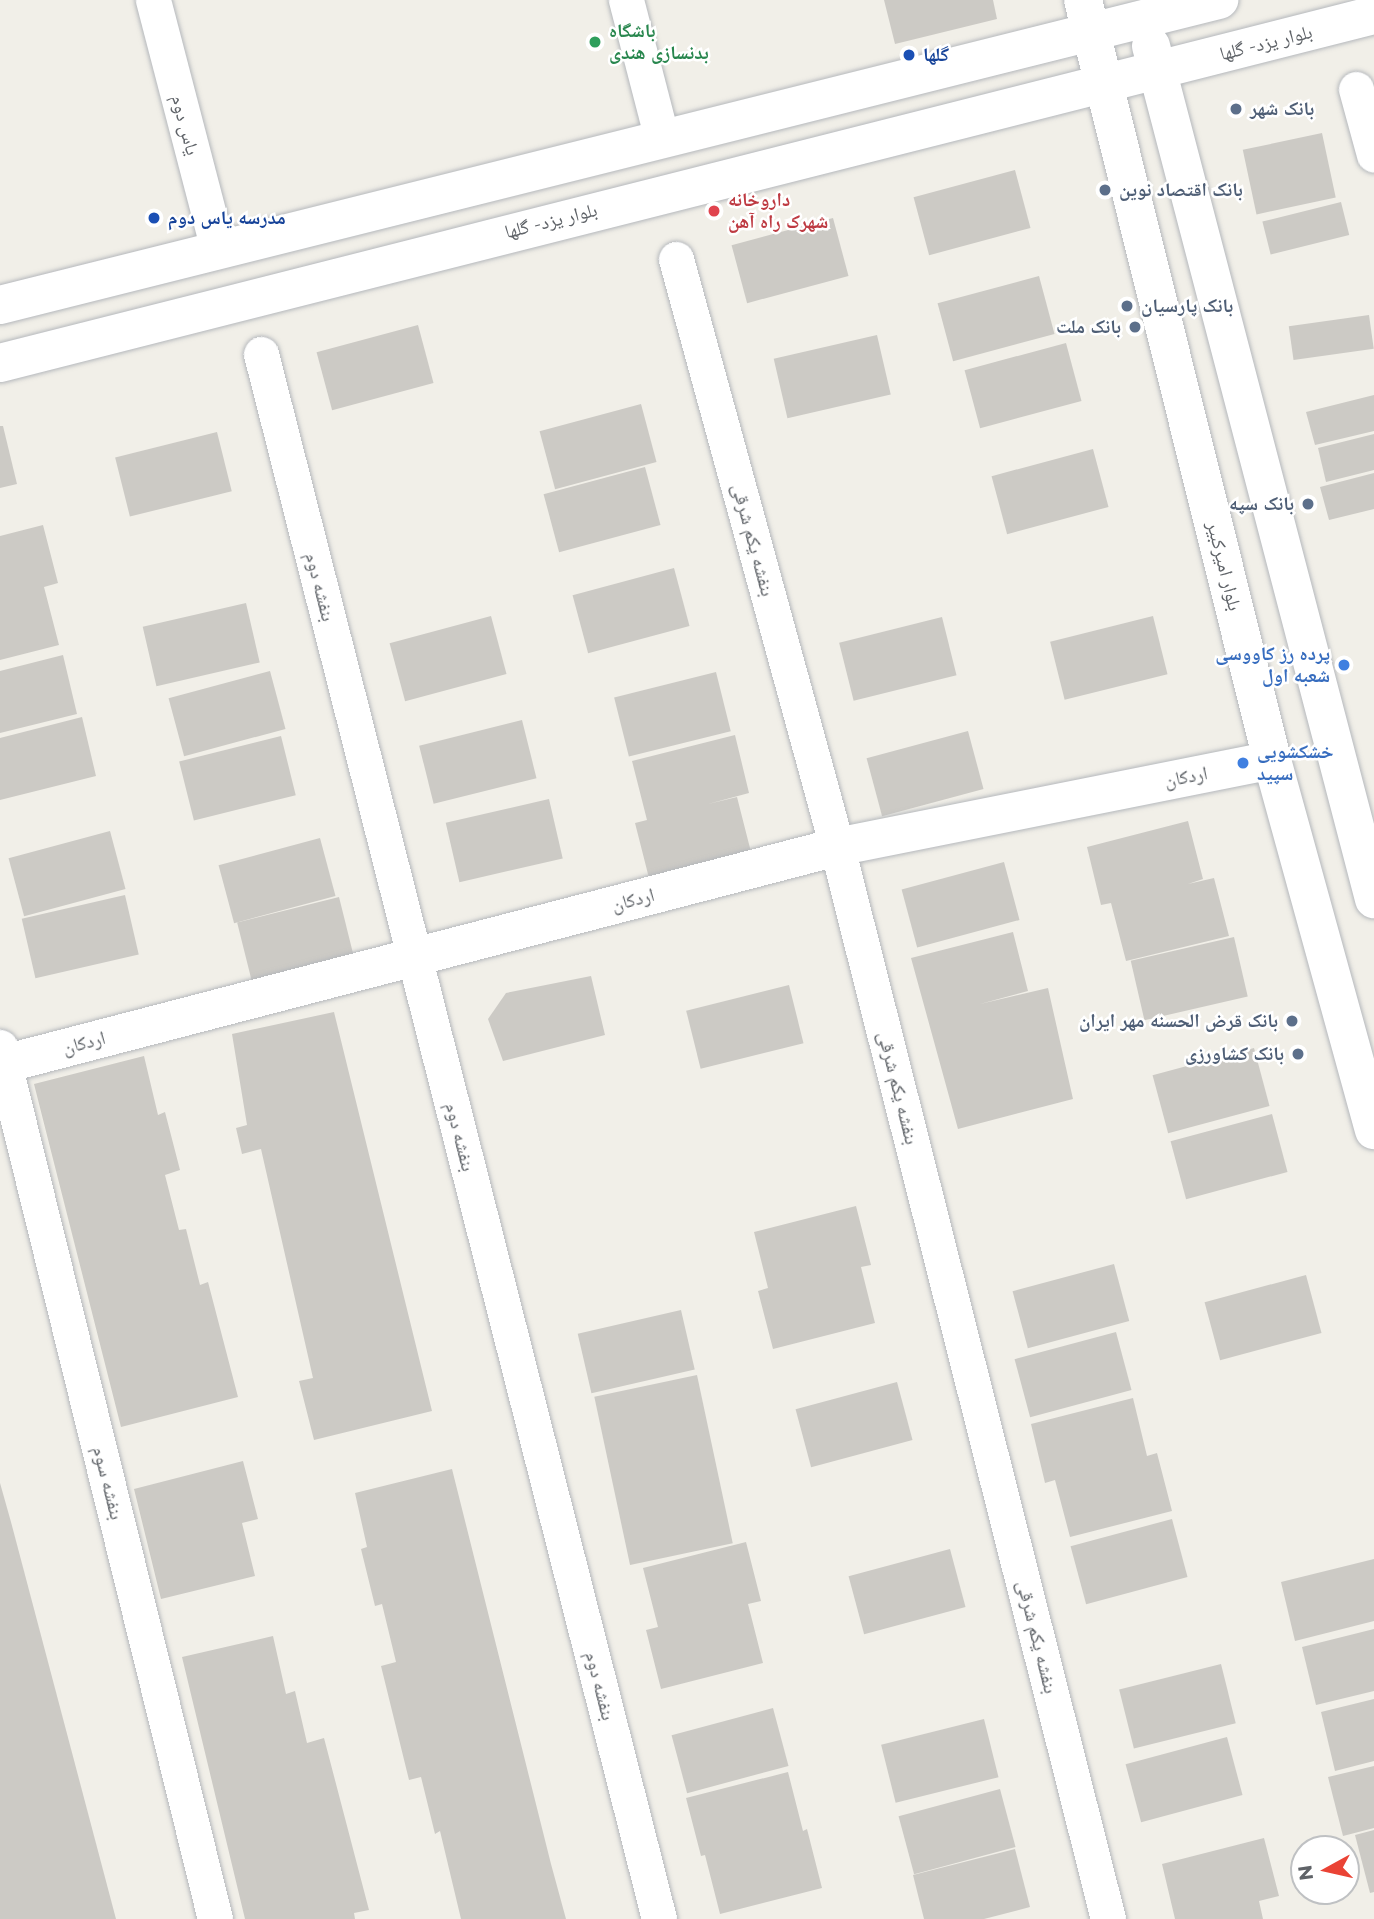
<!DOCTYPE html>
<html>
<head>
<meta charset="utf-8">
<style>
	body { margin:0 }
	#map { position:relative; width:1374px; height:1919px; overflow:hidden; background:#f1efe8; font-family:Montserrat,"Noto Naskh Arabic",sans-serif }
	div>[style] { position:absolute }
	.building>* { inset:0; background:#cccac5; transform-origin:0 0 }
	.roads { filter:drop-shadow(0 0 2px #b5b8bc) drop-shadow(0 0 2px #b5b8bc) }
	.street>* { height:35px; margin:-17.5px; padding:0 17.5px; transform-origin:17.5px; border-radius:17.5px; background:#fff }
	.secondary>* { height:38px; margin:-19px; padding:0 19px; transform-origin:19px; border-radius:19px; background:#fff }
	.dots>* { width:19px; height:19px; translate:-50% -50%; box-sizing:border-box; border:4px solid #fff; border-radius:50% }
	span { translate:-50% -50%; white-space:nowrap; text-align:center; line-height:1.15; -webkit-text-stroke:5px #fff; paint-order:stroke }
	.leisure-label { font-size:19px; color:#27864d; font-weight:700 }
	.left { translate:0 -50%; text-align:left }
	.street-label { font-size:19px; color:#5f6368 }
	.transit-label { font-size:19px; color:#164399; font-weight:700 }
	.service-label { font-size:19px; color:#4e5e75; font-weight:700 }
	.right { translate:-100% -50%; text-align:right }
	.health-label { font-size:19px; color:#be3a42; font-weight:700 }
	.shop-label { font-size:19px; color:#366cbe; font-weight:700 }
	.north { position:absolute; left:1290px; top:1835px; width:70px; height:70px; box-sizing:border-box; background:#fff; border:2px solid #bfc1c3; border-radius:50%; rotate:262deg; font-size:19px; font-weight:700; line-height:28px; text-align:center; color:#5f6368 }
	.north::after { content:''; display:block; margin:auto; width:24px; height:32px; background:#ea4335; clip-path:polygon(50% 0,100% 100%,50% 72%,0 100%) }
</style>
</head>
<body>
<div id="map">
	<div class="building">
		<div style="clip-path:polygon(884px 0,993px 0,997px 19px,895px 44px)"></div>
		<div style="left:1322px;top:133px;width:66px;height:81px;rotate:78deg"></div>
		<div style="left:1015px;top:170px;width:60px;height:105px;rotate:75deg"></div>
		<div style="left:1341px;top:202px;width:34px;height:81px;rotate:76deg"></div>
		<div style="left:833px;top:218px;width:60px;height:105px;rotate:75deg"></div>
		<div style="left:1039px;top:276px;width:60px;height:105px;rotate:75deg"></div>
		<div style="left:1369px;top:315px;width:34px;height:81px;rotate:82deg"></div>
		<div style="left:418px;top:325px;width:60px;height:105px;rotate:75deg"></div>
		<div style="left:877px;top:335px;width:61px;height:106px;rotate:77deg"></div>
		<div style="left:1066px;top:343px;width:60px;height:105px;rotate:75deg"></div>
		<div style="clip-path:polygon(1374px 395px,1374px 431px,1315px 445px,1306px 412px)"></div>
		<div style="left:641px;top:404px;width:60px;height:105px;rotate:75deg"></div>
		<div style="clip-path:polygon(0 426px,3px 426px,17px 484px,0 488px)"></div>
		<div style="left:217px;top:432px;width:61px;height:105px;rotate:76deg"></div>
		<div style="clip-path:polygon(1374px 434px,1374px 470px,1326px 482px,1318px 448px)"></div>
		<div style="left:1093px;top:449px;width:60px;height:105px;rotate:75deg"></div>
		<div style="left:645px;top:467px;width:60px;height:105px;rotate:75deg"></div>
		<div style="clip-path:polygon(1374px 473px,1374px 509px,1329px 520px,1320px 487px)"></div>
		<div style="clip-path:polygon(43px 525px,58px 583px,44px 587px,59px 645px,0 660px,0 536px)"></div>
		<div style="left:674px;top:568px;width:60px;height:105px;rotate:75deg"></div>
		<div style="left:246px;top:603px;width:61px;height:106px;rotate:77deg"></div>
		<div style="left:491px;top:616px;width:60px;height:105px;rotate:75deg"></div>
		<div style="left:1153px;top:616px;width:60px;height:106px;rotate:76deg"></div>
		<div style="left:942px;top:617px;width:60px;height:106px;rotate:76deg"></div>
		<div style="clip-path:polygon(63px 655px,77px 714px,0 733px,0 671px)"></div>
		<div style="left:270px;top:671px;width:60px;height:105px;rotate:75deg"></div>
		<div style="left:716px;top:672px;width:61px;height:105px;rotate:76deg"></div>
		<div style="clip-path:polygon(82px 717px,96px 776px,0 800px,0 738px)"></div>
		<div style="left:522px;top:720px;width:60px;height:106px;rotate:76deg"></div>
		<div style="left:968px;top:731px;width:60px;height:105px;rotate:75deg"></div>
		<div style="clip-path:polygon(735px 735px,749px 793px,708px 804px,737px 797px,752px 856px,650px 882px,635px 823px,647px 820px,632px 761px)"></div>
		<div style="left:281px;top:736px;width:61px;height:105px;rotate:76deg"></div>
		<div style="left:549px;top:799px;width:61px;height:106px;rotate:77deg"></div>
		<div style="clip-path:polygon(1188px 821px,1203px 879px,1188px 884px,1214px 878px,1229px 936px,1126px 961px,1111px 903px,1101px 905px,1087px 847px)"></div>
		<div style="left:110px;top:831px;width:60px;height:105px;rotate:75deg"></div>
		<div style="left:320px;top:838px;width:60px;height:105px;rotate:75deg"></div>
		<div style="left:1004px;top:862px;width:60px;height:106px;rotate:75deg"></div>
		<div style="left:125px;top:895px;width:61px;height:106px;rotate:77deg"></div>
		<div style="left:339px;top:897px;width:61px;height:105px;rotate:76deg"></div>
		<div style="clip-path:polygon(1013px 932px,1028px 991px,980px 1004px,1048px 988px,1073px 1099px,958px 1129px,911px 958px)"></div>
		<div style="left:1234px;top:937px;width:61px;height:106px;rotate:77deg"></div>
		<div style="clip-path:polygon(591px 976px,605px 1035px,503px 1061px,488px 1019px,506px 993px)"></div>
		<div style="left:789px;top:985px;width:60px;height:106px;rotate:76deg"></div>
		<div style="clip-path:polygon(334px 1012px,432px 1411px,314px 1440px,299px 1381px,313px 1378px,261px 1149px,242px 1154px,236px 1128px,247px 1125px,232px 1034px)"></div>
		<div style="left:1254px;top:1048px;width:60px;height:105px;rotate:75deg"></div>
		<div style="clip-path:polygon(144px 1056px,158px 1115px,165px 1112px,180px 1170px,165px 1175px,179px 1230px,186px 1229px,200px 1285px,208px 1282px,238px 1397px,121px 1427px,34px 1084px)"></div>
		<div style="left:1272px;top:1114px;width:60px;height:105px;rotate:75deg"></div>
		<div style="clip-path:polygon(856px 1206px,871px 1265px,861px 1267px,875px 1323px,773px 1349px,758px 1291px,768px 1288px,754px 1232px)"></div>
		<div style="left:1114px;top:1264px;width:59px;height:105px;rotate:75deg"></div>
		<div style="left:1306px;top:1275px;width:60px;height:105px;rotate:75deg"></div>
		<div style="left:681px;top:1310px;width:61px;height:106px;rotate:77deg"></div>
		<div style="left:1116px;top:1332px;width:60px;height:105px;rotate:75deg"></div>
		<div style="left:697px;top:1375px;width:172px;height:105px;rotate:78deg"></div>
		<div style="left:897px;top:1382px;width:60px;height:105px;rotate:75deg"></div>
		<div style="clip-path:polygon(1133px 1398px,1147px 1456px,1157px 1453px,1172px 1511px,1070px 1537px,1055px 1480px,1045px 1483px,1031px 1424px)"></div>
		<div style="clip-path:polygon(243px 1461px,258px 1519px,242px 1523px,255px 1576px,161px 1599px,134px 1489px)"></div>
		<div style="clip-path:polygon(452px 1469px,551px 1864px,566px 1919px,461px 1919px,440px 1831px,435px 1834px,421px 1777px,409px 1780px,381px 1666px,396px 1662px,382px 1604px,375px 1606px,361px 1549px,367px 1547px,355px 1493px)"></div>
		<div style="clip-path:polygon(0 1483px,11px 1522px,116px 1919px,0 1919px)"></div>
		<div style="left:1172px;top:1519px;width:60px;height:105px;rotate:75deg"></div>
		<div style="clip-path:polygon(746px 1542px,761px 1601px,748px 1604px,763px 1663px,661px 1689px,646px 1630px,658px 1627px,643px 1568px)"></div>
		<div style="left:950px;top:1549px;width:60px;height:105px;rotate:75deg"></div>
		<div style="clip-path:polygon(1374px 1559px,1374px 1621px,1295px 1641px,1281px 1582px)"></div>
		<div style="clip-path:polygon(1374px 1629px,1374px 1691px,1316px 1705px,1302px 1647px)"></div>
		<div style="clip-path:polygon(273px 1636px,286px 1694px,295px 1691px,307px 1743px,324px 1738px,369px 1910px,354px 1913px,355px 1919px,245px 1919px,182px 1657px)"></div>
		<div style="left:1221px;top:1664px;width:61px;height:105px;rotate:76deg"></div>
		<div style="clip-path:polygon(1374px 1699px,1374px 1761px,1335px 1771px,1321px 1712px)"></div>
		<div style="left:773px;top:1708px;width:60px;height:105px;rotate:75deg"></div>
		<div style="left:984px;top:1719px;width:60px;height:106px;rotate:76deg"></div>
		<div style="left:1227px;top:1737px;width:60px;height:105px;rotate:75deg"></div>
		<div style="clip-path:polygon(1374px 1766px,1374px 1828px,1343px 1836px,1328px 1777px)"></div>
		<div style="clip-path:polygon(788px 1772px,803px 1831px,807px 1829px,822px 1888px,720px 1914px,705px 1855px,701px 1856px,686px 1798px)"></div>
		<div style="left:1000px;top:1789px;width:60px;height:105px;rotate:75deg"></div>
		<div style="clip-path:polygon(1374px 1830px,1374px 1892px,1370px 1893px,1355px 1835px)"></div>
		<div style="clip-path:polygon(1264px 1838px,1279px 1896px,1259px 1901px,1263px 1919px,1175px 1919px,1162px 1864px)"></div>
		<div style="clip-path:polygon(1015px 1849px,1030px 1907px,984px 1919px,924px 1919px,913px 1875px)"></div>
	</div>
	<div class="roads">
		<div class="street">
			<div style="left:153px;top:0;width:258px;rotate:75.4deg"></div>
			<div style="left:626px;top:0;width:144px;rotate:75.5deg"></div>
			<div style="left:1356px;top:89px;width:68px;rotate:74.7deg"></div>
			<div style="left:676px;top:259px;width:610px;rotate:74.69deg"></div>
			<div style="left:837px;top:847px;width:1106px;rotate:75.81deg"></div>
			<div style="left:261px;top:354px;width:1615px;rotate:75.73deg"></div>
			<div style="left:0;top:1047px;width:898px;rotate:76.15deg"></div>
		</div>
		<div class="secondary">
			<div style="left:1083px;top:0;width:783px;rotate:76.03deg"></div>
			<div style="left:1272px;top:760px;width:384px;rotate:74.6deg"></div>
			<div style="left:1151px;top:46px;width:882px;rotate:75.35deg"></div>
			<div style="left:0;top:305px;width:1257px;rotate:-14.05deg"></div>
			<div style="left:0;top:363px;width:1417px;rotate:-14.21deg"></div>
			<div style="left:0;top:1065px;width:865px;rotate:-14.6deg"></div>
			<div style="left:837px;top:847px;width:444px;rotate:-11.3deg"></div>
		</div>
	</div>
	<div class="dots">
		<div style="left:595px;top:42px;background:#2e9e5b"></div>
		<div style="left:909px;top:55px;background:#1a4fb4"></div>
		<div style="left:1236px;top:109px;background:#5c6f8a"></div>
		<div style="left:1105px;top:190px;background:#5c6f8a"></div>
		<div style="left:714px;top:211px;background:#e0444e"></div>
		<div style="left:154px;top:218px;background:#1a4fb4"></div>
		<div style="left:1127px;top:306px;background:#5c6f8a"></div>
		<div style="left:1135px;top:327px;background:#5c6f8a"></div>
		<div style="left:1308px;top:504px;background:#5c6f8a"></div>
		<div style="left:1344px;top:665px;background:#3f7fe0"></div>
		<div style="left:1243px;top:763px;background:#3f7fe0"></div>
		<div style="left:1292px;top:1021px;background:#5c6f8a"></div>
		<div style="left:1298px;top:1054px;background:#5c6f8a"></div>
	</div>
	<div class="leisure-label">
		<span class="left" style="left:609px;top:42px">باشگاه<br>بدنسازی هندی</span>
	</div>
	<div class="street-label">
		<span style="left:1266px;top:43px;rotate:-14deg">بلوار یزد- گلها</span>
		<span style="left:185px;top:125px;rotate:75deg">یاس دوم</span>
		<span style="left:551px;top:221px;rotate:-14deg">بلوار یزد- گلها</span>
		<span style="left:753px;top:540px;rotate:75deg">بنفشه یکم شرقی</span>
		<span style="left:1224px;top:566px;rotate:76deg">بلوار امیرکبیر</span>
		<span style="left:320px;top:587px;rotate:76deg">بنفشه دوم</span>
		<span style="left:1186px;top:777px;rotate:-11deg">اردکان</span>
		<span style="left:633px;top:900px;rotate:-15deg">اردکان</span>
		<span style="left:84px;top:1043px;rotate:-15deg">اردکان</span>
		<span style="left:898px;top:1088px;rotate:76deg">بنفشه یکم شرقی</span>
		<span style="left:460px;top:1137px;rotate:76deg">بنفشه دوم</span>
		<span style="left:108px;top:1483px;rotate:76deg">بنفشه سوم</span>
		<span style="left:1037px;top:1637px;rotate:76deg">بنفشه یکم شرقی</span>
		<span style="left:600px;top:1686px;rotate:76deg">بنفشه دوم</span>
	</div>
	<div class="transit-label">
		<span class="left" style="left:923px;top:55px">گلها</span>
		<span class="left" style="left:168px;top:218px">مدرسه یاس دوم</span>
	</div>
	<div class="service-label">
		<span class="left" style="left:1250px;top:109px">بانک شهر</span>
		<span class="left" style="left:1119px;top:190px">بانک اقتصاد نوین</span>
		<span class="left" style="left:1141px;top:306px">بانک پارسیان</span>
		<span class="right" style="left:1121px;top:327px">بانک ملت</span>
		<span class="right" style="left:1294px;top:504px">بانک سپه</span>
		<span class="right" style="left:1278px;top:1021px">بانک قرض الحسنه مهر ایران</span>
		<span class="right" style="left:1284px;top:1054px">بانک کشاورزی</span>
	</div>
	<div class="health-label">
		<span class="left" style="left:728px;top:211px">داروخانه<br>شهرک راه آهن</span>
	</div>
	<div class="shop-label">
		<span class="right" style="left:1330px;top:665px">پرده رز کاووسی<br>شعبه اول</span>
		<span class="left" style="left:1257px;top:763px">خشکشویی<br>سپید</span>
	</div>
	<div class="north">N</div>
</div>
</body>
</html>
